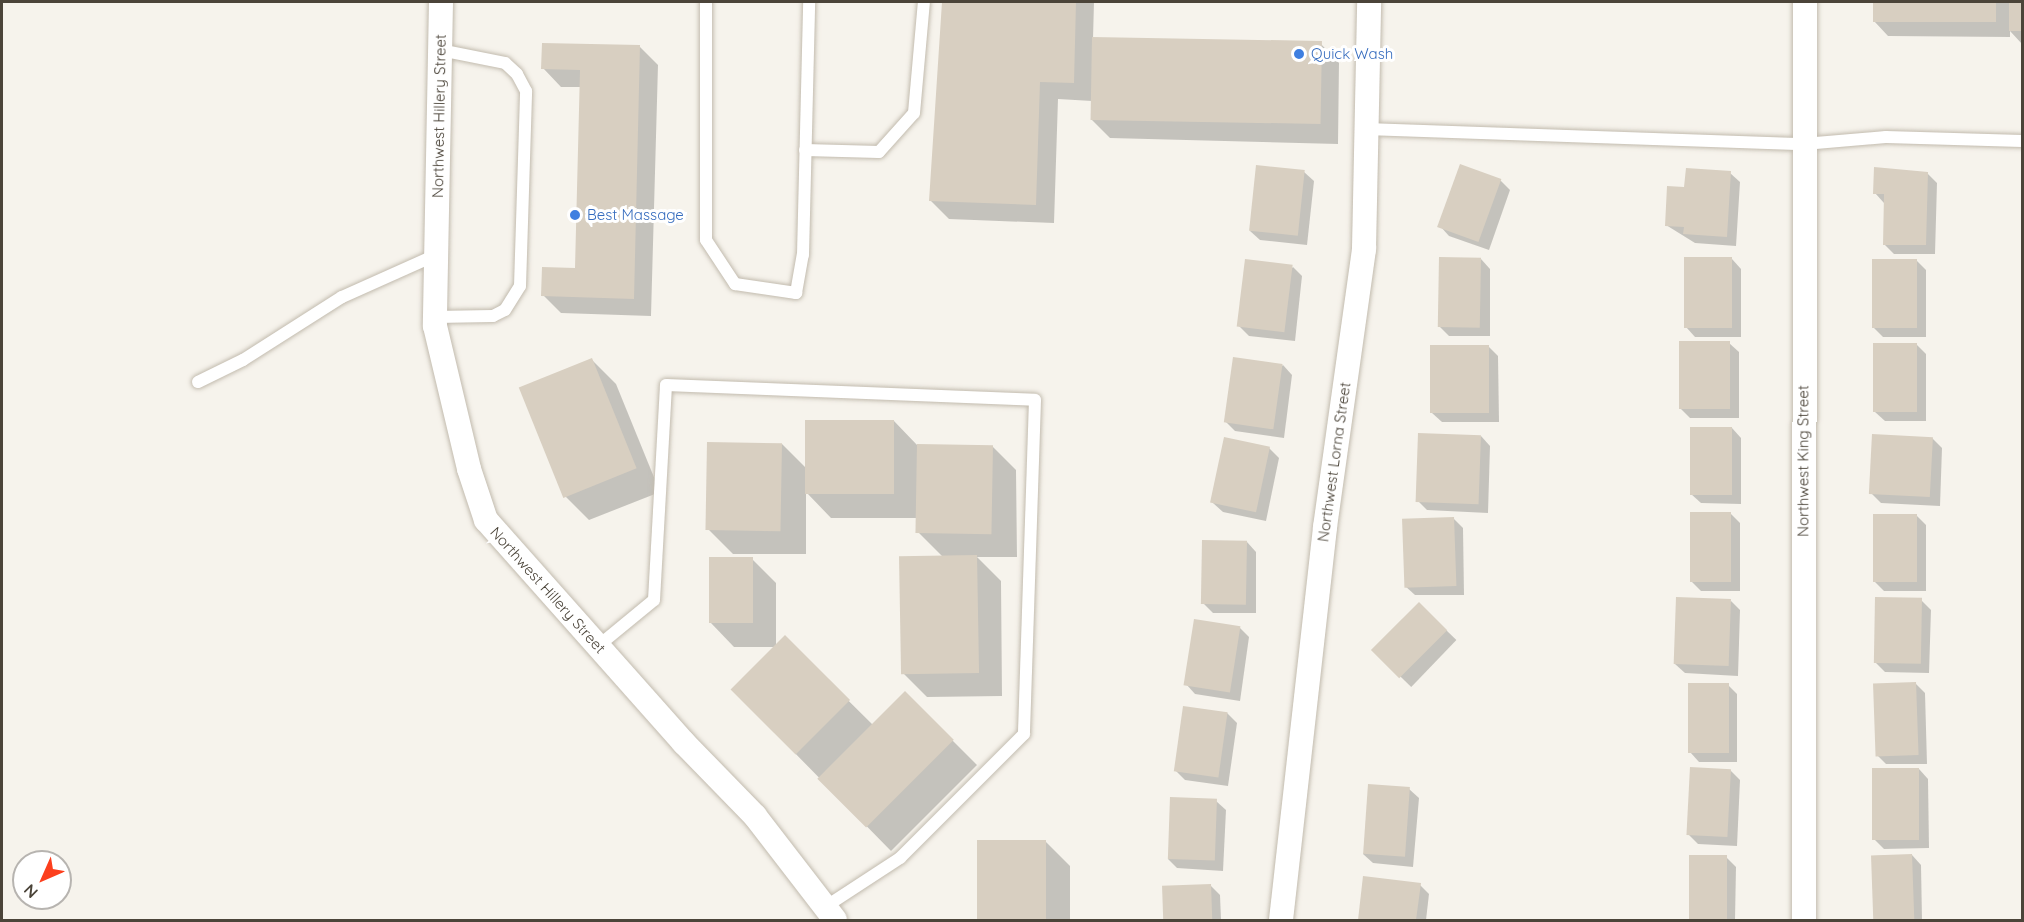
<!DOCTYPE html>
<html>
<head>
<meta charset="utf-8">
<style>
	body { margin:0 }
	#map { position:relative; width:2024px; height:922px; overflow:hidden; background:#f6f3ec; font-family:Quicksand,sans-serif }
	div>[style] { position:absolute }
	.shadow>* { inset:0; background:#0003; transform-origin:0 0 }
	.building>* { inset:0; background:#d8cfc1; transform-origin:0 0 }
	.roads { filter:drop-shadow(0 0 2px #c2bbae) drop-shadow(0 0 2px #c2bbae) }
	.lane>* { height:12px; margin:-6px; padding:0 6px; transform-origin:6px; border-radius:6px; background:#fff }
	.street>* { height:24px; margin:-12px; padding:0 12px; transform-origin:12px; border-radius:12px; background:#fff }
	.dots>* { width:16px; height:16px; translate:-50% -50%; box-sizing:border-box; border:3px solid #fff; border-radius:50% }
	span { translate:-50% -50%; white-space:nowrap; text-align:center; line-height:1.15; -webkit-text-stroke:6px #fff; paint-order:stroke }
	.shop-label { font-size:15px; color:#366cbe }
	.left { translate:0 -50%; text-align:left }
	.street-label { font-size:15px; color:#4b4439 }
	.frame { position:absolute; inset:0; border:3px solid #4b4439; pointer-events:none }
	.north { position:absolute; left:12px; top:850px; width:60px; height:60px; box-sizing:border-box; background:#fff; border:2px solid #b7b4b0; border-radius:50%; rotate:225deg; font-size:16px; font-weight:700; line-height:24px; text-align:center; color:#4b4439 }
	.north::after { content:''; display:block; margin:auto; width:21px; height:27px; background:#fc3f1d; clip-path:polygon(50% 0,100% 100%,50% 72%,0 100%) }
</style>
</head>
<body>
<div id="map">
	<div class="shadow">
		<div style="clip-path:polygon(944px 2px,1094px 2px,1093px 39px,1321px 44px,1339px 63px,1338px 144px,1110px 138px,1092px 120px,1092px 101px,1058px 99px,1054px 223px,949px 219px,931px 201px)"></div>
		<div style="clip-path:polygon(1874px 2px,2022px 2px,2022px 44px,2010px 31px,2010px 37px,1888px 36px,1874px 21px)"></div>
		<div style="clip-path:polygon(640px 47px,658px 65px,651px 316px,561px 313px,543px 295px,577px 269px,581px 87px,561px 87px,543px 68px)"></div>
		<div style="clip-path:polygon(1304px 172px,1314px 181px,1307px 245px,1260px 240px,1250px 231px)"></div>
		<div style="clip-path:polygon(1730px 173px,1740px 182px,1736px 246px,1695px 243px,1666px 225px,1685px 188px)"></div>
		<div style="clip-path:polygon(1927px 173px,1937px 183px,1935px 254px,1894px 254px,1884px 244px,1884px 203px,1875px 193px)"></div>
		<div style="clip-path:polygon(1500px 180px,1510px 190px,1489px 250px,1449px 236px,1440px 226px)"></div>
		<div style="clip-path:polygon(1481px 259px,1490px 269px,1490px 336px,1449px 336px,1439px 326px)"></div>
		<div style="clip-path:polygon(1732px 259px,1741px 269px,1741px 337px,1695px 337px,1686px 327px)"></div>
		<div style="clip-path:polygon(1916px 260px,1926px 270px,1926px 337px,1883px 337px,1874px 328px)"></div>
		<div style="clip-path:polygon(1293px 267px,1302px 276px,1295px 341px,1249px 336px,1239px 326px)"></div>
		<div style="clip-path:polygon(1729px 343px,1739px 352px,1739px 418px,1690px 418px,1681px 409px)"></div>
		<div style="clip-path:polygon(1916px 344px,1926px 354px,1926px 421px,1885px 421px,1875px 412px)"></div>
		<div style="clip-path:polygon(1488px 346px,1498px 356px,1499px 422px,1442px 422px,1432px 413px)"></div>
		<div style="clip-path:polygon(592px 360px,616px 384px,660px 492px,589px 520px,565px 496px)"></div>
		<div style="clip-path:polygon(1283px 365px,1292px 375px,1284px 438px,1235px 431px,1226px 422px)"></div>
		<div style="clip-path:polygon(894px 421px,918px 446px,992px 446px,1016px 470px,1017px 557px,977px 557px,1001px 581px,1002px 696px,927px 697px,903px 673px,943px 557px,919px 533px,919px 518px,831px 518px,806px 492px,806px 554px,733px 554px,709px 530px,782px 444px,807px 469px)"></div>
		<div style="clip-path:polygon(1732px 428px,1741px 438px,1741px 504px,1701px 503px,1691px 494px)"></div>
		<div style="clip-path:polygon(1481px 436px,1490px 446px,1488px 513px,1427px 510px,1418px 501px)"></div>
		<div style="clip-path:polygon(1932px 438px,1942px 448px,1940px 506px,1881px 503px,1871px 493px)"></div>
		<div style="clip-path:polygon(1269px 448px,1279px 458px,1266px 521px,1223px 512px,1213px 503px)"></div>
		<div style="clip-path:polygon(1730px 513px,1740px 523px,1740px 591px,1701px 591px,1692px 582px)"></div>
		<div style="clip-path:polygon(1916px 515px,1926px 525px,1926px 591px,1884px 591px,1875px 582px)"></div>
		<div style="clip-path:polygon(1454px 519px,1463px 528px,1464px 595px,1415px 595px,1405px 586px)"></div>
		<div style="clip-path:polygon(1247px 542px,1256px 552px,1256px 613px,1213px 613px,1203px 603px)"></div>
		<div style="clip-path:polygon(752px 559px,776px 583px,776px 647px,734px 647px,710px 622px)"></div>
		<div style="clip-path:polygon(1921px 600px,1931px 610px,1929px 673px,1885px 672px,1875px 662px)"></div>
		<div style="clip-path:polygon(1731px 601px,1740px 610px,1738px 676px,1685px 673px,1675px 664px)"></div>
		<div style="left:1419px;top:604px;width:52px;height:65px;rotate:44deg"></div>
		<div style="clip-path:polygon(1240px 628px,1249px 637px,1240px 701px,1195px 694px,1186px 684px)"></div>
		<div style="clip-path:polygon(785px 638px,873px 725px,905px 693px,977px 765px,891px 851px,733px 690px)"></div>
		<div style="clip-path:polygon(1915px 683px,1925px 693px,1927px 764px,1886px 764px,1877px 755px)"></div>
		<div style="clip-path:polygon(1728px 685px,1737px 694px,1737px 762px,1699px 762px,1690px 752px)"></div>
		<div style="clip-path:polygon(1227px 713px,1237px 723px,1228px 786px,1185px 780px,1176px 771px)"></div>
		<div style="clip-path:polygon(1919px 769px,1928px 779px,1929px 848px,1884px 849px,1874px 839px)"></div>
		<div style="clip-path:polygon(1730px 770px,1740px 780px,1737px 846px,1698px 844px,1688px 834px)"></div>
		<div style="clip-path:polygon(1409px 789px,1419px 798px,1413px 867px,1373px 863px,1363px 854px)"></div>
		<div style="clip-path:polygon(1216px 801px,1226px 810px,1223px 871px,1177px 868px,1168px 859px)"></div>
		<div style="clip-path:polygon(979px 841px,1045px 841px,1070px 866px,1070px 920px,979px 920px)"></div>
		<div style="clip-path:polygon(1912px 855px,1921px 865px,1922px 920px,1874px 920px,1872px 856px)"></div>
		<div style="clip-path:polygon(1690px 857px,1726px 857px,1736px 867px,1735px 920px,1689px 920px)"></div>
		<div style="clip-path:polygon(1364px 878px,1420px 885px,1429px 894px,1426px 920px,1359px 920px)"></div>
		<div style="clip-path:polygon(1164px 886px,1211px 886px,1220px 895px,1221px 920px,1165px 920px)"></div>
	</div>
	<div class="building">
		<div style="clip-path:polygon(942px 2px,1076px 2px,1074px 83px,1040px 82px,1036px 205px,929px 201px)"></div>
		<div style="left:1873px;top:2px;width:123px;height:20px"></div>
		<div style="left:2009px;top:2px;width:13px;height:29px"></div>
		<div style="left:1092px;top:37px;width:230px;height:83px;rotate:1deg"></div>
		<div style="clip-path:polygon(542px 43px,640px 45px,634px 299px,541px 296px,542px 267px,575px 268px,580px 70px,541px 69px)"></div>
		<div style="left:1460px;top:164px;width:44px;height:67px;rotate:20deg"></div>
		<div style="left:1256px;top:165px;width:49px;height:66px;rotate:6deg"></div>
		<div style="clip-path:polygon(1874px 167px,1928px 172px,1926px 245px,1883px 245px,1884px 194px,1873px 194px)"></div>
		<div style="clip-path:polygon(1686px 168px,1731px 171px,1727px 237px,1683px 234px,1684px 227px,1665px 226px,1667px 186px,1684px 187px)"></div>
		<div style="left:1439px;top:257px;width:42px;height:70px;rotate:1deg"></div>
		<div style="left:1684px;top:257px;width:48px;height:71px"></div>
		<div style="left:1245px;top:259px;width:48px;height:68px;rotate:7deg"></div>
		<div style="left:1872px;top:259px;width:45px;height:69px"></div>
		<div style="left:1679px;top:341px;width:51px;height:68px"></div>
		<div style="left:1873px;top:343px;width:44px;height:69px"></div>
		<div style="left:1430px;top:345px;width:59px;height:68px"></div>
		<div style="left:1233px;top:357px;width:50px;height:66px;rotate:8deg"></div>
		<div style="left:592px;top:358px;width:119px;height:79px;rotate:68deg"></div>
		<div style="left:805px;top:420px;width:89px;height:74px"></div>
		<div style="left:1690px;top:427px;width:42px;height:68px"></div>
		<div style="left:1418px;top:433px;width:63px;height:69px;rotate:2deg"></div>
		<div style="left:1872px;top:434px;width:61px;height:60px;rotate:3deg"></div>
		<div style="left:1224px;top:437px;width:47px;height:67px;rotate:12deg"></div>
		<div style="left:707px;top:442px;width:75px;height:88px;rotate:1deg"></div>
		<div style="left:917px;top:444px;width:76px;height:89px;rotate:1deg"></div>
		<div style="left:1690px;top:512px;width:41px;height:70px"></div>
		<div style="left:1873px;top:514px;width:44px;height:68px"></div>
		<div style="left:1454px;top:517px;width:69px;height:52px;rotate:88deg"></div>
		<div style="left:1202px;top:540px;width:45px;height:64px;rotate:1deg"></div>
		<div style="left:977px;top:555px;width:118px;height:78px;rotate:89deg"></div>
		<div style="left:709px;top:557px;width:44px;height:66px"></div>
		<div style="left:1676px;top:597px;width:55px;height:67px;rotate:2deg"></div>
		<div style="left:1875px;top:597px;width:47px;height:66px;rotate:1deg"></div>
		<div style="left:1419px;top:602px;width:40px;height:68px;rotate:45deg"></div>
		<div style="left:1194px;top:619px;width:47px;height:67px;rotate:9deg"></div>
		<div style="left:785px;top:635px;width:92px;height:77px;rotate:45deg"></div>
		<div style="left:1916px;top:682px;width:73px;height:43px;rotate:88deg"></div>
		<div style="left:1688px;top:683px;width:41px;height:70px"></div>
		<div style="left:905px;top:691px;width:69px;height:124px;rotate:45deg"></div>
		<div style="left:1183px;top:706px;width:45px;height:66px;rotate:8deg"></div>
		<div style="left:1690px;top:767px;width:41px;height:68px;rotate:3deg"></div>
		<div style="left:1872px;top:768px;width:47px;height:72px"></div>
		<div style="left:1368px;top:784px;width:42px;height:70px;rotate:4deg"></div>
		<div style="left:1170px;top:797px;width:47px;height:62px;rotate:2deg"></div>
		<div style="left:977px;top:840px;width:69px;height:80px"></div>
		<div style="left:1912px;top:854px;width:66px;height:41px;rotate:88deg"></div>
		<div style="left:1689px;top:855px;width:38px;height:65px"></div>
		<div style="clip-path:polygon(1363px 876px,1421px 883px,1416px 920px,1358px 920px)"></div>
		<div style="left:1211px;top:884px;width:36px;height:49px;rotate:88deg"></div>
	</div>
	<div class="roads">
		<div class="lane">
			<div style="left:706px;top:2px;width:238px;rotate:90deg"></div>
			<div style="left:706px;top:240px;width:53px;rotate:56.6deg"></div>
			<div style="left:735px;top:284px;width:62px;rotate:8.4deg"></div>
			<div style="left:796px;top:293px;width:39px;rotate:-80deg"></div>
			<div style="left:803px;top:255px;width:253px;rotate:-88.6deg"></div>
			<div style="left:1366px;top:129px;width:438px;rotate:2deg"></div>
			<div style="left:1804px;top:144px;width:82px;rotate:-4.9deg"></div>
			<div style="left:1886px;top:137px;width:136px;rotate:1.7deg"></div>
			<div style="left:805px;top:150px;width:74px;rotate:1.5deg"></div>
			<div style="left:879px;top:152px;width:52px;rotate:-48.1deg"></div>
			<div style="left:914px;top:113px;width:111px;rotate:-84.9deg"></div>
			<div style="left:435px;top:317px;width:58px;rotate:-1deg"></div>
			<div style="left:493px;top:316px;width:13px;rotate:-27deg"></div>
			<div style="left:505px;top:310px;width:28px;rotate:-58deg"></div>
			<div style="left:520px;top:286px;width:195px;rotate:-88.2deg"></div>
			<div style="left:526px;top:91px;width:19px;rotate:-118deg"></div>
			<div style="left:517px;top:74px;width:16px;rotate:-137deg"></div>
			<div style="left:505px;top:63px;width:66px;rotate:-168.7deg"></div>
			<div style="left:198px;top:382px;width:50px;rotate:-26.1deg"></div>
			<div style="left:243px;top:360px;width:117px;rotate:-32.5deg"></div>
			<div style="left:342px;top:297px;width:103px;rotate:-24.1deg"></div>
			<div style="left:598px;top:646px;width:72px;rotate:-39.4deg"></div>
			<div style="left:654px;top:600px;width:215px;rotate:-86.8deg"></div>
			<div style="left:666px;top:385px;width:369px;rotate:2.3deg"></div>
			<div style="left:1035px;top:400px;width:334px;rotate:91.9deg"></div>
			<div style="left:1024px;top:734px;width:175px;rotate:135deg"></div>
			<div style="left:900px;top:858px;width:90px;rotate:146.8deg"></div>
		</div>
		<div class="street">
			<div style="left:441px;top:2px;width:324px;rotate:91.1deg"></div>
			<div style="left:435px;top:326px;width:147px;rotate:76.6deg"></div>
			<div style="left:469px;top:469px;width:54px;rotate:71.6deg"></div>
			<div style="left:486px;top:520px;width:298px;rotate:48.4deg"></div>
			<div style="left:684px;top:743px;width:102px;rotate:45.8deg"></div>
			<div style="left:755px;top:816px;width:131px;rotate:52.4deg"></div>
			<div style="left:1281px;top:920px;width:395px;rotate:-83.6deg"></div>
			<div style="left:1325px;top:527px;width:281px;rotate:-82deg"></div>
			<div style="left:1364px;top:249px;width:247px;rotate:-88.8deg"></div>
			<div style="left:1804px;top:920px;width:918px;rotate:-89.94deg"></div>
		</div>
	</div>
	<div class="dots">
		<div style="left:1299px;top:54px;background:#3f7fe0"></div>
		<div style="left:575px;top:215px;background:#3f7fe0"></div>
	</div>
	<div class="shop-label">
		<span class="left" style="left:1311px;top:54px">Quick Wash</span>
		<span class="left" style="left:587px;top:215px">Best Massage</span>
	</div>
	<div class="street-label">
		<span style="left:439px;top:116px;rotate:-89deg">Northwest Hillery Street</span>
		<span style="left:1803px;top:461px;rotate:-90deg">Northwest King Street</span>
		<span style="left:1334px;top:462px;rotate:-82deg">Northwest Lorna Street</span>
		<span style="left:548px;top:590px;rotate:48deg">Northwest Hillery Street</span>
	</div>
	<div class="frame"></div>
	<div class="north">N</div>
</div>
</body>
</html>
